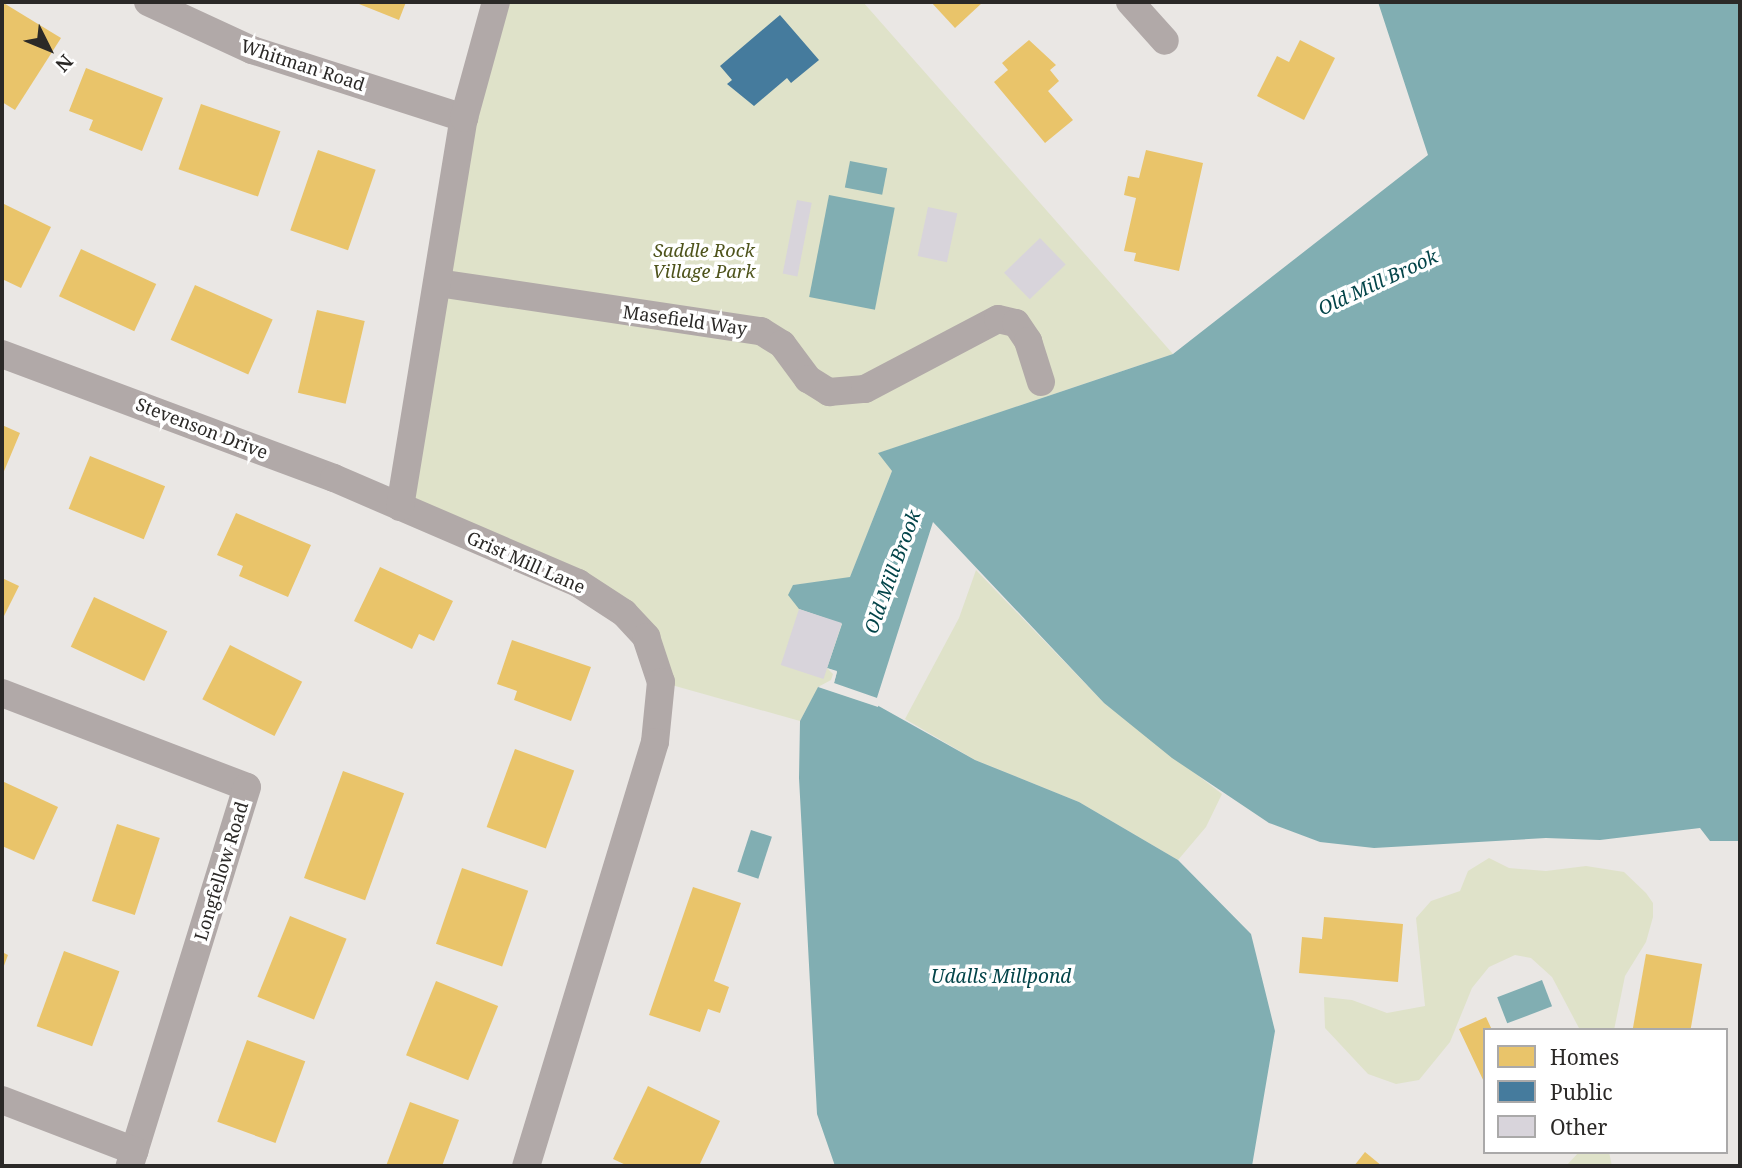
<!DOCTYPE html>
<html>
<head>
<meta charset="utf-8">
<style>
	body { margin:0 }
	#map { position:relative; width:1742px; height:1168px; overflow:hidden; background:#eae7e4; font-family:"Noto Serif",serif }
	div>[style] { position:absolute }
	.green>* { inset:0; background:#dfe2c9 }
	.water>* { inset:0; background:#81aeb2; transform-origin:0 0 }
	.pier>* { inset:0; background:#eae7e4 }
	.homes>* { inset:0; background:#e9c46a; transform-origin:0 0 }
	.public>* { inset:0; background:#457b9d }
	.building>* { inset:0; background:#d8d4db; transform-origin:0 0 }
	.street>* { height:28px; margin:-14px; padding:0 14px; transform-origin:14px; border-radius:14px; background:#b1a9a8 }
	span { translate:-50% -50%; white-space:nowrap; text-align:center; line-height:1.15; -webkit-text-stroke:7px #fff; paint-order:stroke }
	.street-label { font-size:18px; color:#2b2927 }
	.park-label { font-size:18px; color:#4e531b; font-style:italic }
	.water-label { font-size:19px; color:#034449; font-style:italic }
	.frame { position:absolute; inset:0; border:4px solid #2b2927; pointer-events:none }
	.legend { position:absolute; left:1483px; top:1028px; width:245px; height:126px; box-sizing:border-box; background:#fff; border:2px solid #aaa9a9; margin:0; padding:9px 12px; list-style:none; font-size:21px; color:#2b2927 }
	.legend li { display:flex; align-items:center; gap:14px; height:35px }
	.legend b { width:35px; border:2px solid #aaa9a9 }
	.north { position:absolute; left:14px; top:14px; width:70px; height:70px; -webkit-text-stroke:5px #fff; paint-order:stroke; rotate:133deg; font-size:19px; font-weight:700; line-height:28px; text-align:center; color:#2b2927 }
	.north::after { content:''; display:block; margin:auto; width:24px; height:32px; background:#2b2927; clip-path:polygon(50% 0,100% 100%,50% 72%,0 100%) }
</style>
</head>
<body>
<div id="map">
	<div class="green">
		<div style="clip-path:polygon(496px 2px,863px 2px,1173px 354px,879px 453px,892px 471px,850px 578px,793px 585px,842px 623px,827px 668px,837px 671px,834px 683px,818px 688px,800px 721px,661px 682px,637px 625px,400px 507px)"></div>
		<div style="clip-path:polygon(976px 570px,1104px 703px,1222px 794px,1206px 827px,1178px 860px,1079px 802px,975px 760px,905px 719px,959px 618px)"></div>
		<div style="clip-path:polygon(1489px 858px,1509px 868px,1546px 871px,1586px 866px,1624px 872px,1646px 893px,1653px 903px,1653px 917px,1646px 942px,1625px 976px,1614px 1030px,1580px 1030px,1552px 977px,1531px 958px,1515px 955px,1489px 967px,1472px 988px,1450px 1042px,1419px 1080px,1396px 1084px,1368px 1074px,1325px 1028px,1324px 997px,1352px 1000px,1387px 1013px,1425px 1006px,1416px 918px,1431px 901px,1460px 891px,1468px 871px)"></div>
		<div style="clip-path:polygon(1579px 1152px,1609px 1152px,1612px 1166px,1566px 1166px)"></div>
	</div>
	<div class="water">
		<div style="clip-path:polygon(1378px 2px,1740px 2px,1740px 841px,1710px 841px,1700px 828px,1600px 840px,1546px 838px,1374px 848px,1320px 842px,1269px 823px,1172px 758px,1104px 703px,933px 522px,875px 704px,975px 760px,1079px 802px,1178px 860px,1251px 934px,1275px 1031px,1252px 1166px,835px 1166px,817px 1114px,799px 778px,800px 721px,818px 687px,834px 683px,837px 672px,827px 668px,842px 624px,799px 609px,788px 595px,793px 585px,850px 577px,892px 471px,878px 453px,1173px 354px,1428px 155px)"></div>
		<div style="left:850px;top:161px;width:38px;height:27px;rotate:11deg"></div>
		<div style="left:829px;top:195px;width:67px;height:104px;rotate:11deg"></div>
		<div style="left:751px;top:830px;width:22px;height:44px;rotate:18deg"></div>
		<div style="left:1542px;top:980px;width:28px;height:48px;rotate:69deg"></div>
	</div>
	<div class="pier">
		<div style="clip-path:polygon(827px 668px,837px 671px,834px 683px,880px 699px,878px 707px,818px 687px,831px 680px,833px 674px)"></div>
	</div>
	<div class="homes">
		<div style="clip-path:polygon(2px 2px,61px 38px,15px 110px,2px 102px)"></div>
		<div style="clip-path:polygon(354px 2px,406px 2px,399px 20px)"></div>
		<div style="clip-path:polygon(931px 2px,983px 2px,955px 28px)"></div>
		<div style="clip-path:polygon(1029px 40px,1056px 65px,1050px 70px,1059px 81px,1048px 91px,1073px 120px,1045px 143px,994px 82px,1008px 70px,1002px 63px)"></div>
		<div style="clip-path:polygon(1300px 40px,1335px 58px,1304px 120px,1257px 96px,1277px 56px,1289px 62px)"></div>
		<div style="clip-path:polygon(86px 68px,163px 98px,142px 151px,89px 130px,93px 120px,69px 111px)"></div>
		<div style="left:201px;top:104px;width:84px;height:69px;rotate:19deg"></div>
		<div style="left:318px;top:150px;width:61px;height:85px;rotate:19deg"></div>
		<div style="clip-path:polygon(1146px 150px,1203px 163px,1179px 271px,1134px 261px,1136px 253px,1124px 251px,1136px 198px,1124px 195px,1128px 176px,1139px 178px)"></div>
		<div style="clip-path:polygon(2px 203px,51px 227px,21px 288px,2px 279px)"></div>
		<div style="left:81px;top:249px;width:83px;height:52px;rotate:25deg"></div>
		<div style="left:195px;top:285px;width:85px;height:60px;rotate:24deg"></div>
		<div style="left:317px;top:310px;width:49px;height:85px;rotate:13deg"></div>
		<div style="clip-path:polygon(2px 425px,20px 433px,2px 476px)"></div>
		<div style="left:90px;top:456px;width:81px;height:57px;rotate:22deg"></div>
		<div style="clip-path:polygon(236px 513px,311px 545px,288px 597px,239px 576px,243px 566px,217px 555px)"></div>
		<div style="clip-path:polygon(380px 567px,453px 601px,434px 641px,419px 634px,412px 649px,354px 621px)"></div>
		<div style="clip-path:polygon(2px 578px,19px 586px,2px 620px)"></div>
		<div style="left:94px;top:597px;width:81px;height:55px;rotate:25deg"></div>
		<div style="clip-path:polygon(512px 640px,591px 667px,571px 721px,514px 700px,517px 691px,497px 684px)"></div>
		<div style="left:230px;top:645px;width:81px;height:61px;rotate:27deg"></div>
		<div style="left:515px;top:749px;width:63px;height:83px;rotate:20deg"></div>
		<div style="left:343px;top:771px;width:65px;height:114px;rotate:20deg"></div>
		<div style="clip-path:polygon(2px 781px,58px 807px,34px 860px,2px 846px)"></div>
		<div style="left:117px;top:824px;width:45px;height:81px;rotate:18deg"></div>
		<div style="left:462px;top:868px;width:70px;height:80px;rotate:19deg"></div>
		<div style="clip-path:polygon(693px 887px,741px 903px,714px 981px,729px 987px,720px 1013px,708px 1009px,700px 1032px,649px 1015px)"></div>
		<div style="left:290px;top:916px;width:61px;height:87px;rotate:22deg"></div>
		<div style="clip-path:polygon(1324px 917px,1403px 924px,1398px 982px,1299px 973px,1302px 937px,1322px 939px)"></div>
		<div style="left:64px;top:951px;width:59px;height:80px;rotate:20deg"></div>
		<div style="clip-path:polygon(2px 952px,8px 955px,2px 971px)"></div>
		<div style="left:1646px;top:954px;width:57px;height:77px;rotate:10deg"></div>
		<div style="left:436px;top:981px;width:67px;height:80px;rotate:22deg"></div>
		<div style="clip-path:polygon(1486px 1017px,1492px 1030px,1485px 1030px,1485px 1084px,1459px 1029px)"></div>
		<div style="left:247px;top:1040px;width:62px;height:87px;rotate:20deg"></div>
		<div style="clip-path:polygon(648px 1086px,720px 1121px,699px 1166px,628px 1166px,613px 1159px)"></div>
		<div style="clip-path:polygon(410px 1102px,459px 1120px,442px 1166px,386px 1166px)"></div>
		<div style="clip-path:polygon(1365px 1152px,1382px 1166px,1354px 1166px)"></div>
	</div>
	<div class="public">
		<div style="clip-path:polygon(780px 15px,819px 60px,791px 83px,787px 78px,754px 106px,727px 84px,732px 80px,720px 66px)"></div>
	</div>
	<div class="building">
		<div style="left:797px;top:200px;width:15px;height:75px;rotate:11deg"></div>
		<div style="left:928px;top:207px;width:30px;height:50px;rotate:12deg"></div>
		<div style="left:1040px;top:238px;width:37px;height:50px;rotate:46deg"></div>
		<div style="left:799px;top:609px;width:45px;height:59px;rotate:18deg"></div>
	</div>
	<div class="street">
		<div style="left:148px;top:2px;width:115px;rotate:24.8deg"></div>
		<div style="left:252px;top:50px;width:223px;rotate:17.8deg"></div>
		<div style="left:1130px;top:2px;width:52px;rotate:48.1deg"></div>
		<div style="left:438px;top:283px;width:327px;rotate:8.5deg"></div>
		<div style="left:761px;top:331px;width:25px;rotate:32deg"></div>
		<div style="left:782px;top:344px;width:44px;rotate:53.4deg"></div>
		<div style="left:808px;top:379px;width:25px;rotate:32deg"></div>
		<div style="left:829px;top:392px;width:36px;rotate:-5deg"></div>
		<div style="left:865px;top:389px;width:150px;rotate:-27.8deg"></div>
		<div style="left:998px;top:319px;width:18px;rotate:13deg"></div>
		<div style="left:1016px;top:323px;width:22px;rotate:56deg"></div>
		<div style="left:1028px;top:341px;width:43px;rotate:72.4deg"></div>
		<div style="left:2px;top:354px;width:354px;rotate:20.5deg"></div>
		<div style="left:334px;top:478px;width:266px;rotate:23.3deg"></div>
		<div style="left:578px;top:583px;width:55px;rotate:33.1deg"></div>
		<div style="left:624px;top:613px;width:33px;rotate:47deg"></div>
		<div style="left:646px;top:637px;width:47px;rotate:71.6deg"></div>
		<div style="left:661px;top:682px;width:60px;rotate:95.7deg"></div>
		<div style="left:655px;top:742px;width:443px;rotate:106.9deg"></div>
		<div style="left:400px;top:507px;width:394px;rotate:-80.7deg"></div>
		<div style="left:464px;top:118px;width:120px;rotate:-74.6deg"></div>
		<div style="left:2px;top:693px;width:262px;rotate:21deg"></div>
		<div style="left:247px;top:787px;width:397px;rotate:107.2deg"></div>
		<div style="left:2px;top:1100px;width:142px;rotate:21deg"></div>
	</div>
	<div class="street-label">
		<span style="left:303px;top:65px;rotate:18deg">Whitman Road</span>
		<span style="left:685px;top:320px;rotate:8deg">Masefield Way</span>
		<span style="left:202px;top:428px;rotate:21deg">Stevenson Drive</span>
		<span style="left:526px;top:562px;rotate:24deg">Grist Mill Lane</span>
		<span style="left:221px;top:871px;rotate:-73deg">Longfellow Road</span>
	</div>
	<div class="park-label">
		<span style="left:704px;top:261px">Saddle Rock<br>Village Park</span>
	</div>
	<div class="water-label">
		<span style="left:1378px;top:283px;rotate:-25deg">Old Mill Brook</span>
		<span style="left:893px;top:572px;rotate:-70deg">Old Mill Brook</span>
		<span style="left:1001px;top:977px">Udalls Millpond</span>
	</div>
	<div class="frame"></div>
	<ul class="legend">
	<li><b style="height:19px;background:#e9c46a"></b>Homes</li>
	<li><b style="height:19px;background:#457b9d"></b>Public</li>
	<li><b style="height:19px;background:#d8d4db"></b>Other</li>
	</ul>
	<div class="north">N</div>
</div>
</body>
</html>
